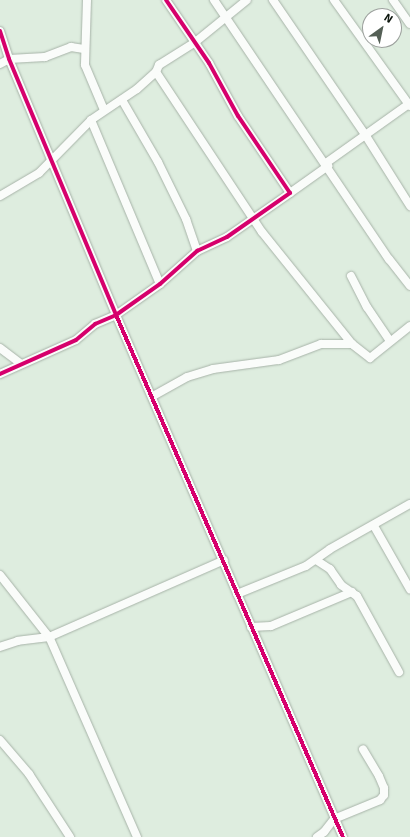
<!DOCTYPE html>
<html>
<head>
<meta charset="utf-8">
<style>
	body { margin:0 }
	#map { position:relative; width:410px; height:837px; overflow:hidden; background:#deeddf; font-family:Signika,sans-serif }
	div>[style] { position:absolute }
	.roads { filter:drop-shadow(0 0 1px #a7b3a8) drop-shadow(0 0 1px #a7b3a8) }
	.minor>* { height:8px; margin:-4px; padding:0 4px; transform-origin:4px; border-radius:4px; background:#fafcfa }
	.cycleway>* { height:4px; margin:-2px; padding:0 2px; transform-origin:2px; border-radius:2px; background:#d6006c }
	span { translate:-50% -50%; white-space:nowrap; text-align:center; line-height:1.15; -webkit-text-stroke:3.5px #fff; paint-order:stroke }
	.north { position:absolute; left:362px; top:8px; width:40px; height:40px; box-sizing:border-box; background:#fff; border:1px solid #9da19e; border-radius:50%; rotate:33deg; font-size:11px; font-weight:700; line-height:16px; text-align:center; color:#0b140c }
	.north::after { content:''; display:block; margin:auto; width:14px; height:18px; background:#556056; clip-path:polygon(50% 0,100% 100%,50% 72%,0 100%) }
</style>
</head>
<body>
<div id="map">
	<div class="roads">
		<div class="minor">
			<div style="left:87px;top:0;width:65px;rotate:91.8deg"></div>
			<div style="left:85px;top:65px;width:49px;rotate:67.1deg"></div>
			<div style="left:214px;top:0;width:313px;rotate:56deg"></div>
			<div style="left:389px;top:259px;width:34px;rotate:52deg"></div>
			<div style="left:273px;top:0;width:165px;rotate:55.6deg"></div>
			<div style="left:366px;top:136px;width:83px;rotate:57.8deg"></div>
			<div style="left:334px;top:0;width:130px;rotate:54.4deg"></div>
			<div style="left:393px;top:0;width:29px;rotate:55deg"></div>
			<div style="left:0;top:31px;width:29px;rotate:72deg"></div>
			<div style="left:9px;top:59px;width:277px;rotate:67.3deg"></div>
			<div style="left:116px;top:315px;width:569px;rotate:66.5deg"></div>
			<div style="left:0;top:64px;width:10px;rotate:-29deg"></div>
			<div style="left:9px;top:59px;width:36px;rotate:-3deg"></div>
			<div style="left:45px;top:57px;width:28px;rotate:-21deg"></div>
			<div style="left:71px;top:47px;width:13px;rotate:9deg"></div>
			<div style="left:156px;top:72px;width:192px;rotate:56.5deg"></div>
			<div style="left:262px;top:232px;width:144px;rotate:51.2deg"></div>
			<div style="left:352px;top:344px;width:23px;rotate:38deg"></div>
			<div style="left:370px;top:358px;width:51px;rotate:-38.7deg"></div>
			<div style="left:122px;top:100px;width:72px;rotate:59.9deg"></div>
			<div style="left:158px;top:162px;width:64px;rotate:63.8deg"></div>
			<div style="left:186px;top:219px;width:34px;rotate:71deg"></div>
			<div style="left:91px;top:120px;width:178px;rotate:67.2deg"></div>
			<div style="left:326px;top:163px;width:103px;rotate:-35.5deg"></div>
			<div style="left:290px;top:193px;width:47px;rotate:-35.4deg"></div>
			<div style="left:0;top:196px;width:45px;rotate:-30.5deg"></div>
			<div style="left:39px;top:173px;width:74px;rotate:-45.5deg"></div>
			<div style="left:91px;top:120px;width:55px;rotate:-34deg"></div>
			<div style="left:137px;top:89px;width:25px;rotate:-42deg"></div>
			<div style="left:156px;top:72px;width:8px;rotate:-67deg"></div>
			<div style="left:159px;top:65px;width:41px;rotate:-32.2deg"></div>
			<div style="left:194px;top:43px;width:68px;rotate:-39.1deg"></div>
			<div style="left:351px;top:276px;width:35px;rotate:63deg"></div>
			<div style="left:367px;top:307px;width:41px;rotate:55.9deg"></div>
			<div style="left:0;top:348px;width:26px;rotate:37deg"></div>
			<div style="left:0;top:374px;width:83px;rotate:-24.1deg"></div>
			<div style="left:76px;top:340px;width:25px;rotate:-40deg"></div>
			<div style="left:95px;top:324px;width:23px;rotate:-23deg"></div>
			<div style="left:116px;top:315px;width:54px;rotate:-35.2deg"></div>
			<div style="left:160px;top:284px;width:50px;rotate:-41.7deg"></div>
			<div style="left:197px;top:251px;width:33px;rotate:-25deg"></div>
			<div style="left:227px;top:237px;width:77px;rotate:-34.9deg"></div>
			<div style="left:290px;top:193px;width:93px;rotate:-124deg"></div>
			<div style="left:238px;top:116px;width:60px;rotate:-118.7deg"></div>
			<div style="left:209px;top:63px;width:76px;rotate:-124.3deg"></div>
			<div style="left:153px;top:396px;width:39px;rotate:-29deg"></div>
			<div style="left:187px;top:377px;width:27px;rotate:-17deg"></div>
			<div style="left:213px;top:369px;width:67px;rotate:-7.8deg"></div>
			<div style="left:279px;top:360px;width:45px;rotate:-20.9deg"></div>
			<div style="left:321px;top:344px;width:31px"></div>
			<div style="left:374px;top:526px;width:73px;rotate:60.3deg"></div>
			<div style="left:316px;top:560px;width:17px;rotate:33deg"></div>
			<div style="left:330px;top:569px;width:19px;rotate:55deg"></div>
			<div style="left:341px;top:585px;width:19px;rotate:35deg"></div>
			<div style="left:357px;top:596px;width:87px;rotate:61.1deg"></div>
			<div style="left:0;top:575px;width:79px;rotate:51.7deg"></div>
			<div style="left:49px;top:637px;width:31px;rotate:173deg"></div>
			<div style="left:18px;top:641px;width:19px;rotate:162deg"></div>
			<div style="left:237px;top:594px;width:74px;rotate:-22.1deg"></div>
			<div style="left:306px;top:566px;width:29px;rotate:-35deg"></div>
			<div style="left:330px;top:549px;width:92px;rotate:-29.4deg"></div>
			<div style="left:251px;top:627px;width:20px;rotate:-3deg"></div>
			<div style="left:271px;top:626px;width:88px;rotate:-22.8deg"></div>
			<div style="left:0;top:740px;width:45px;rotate:49.5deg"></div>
			<div style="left:29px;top:774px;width:75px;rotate:56.9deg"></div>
			<div style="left:137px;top:837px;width:219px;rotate:-113.7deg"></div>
			<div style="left:49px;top:637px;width:191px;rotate:-23.7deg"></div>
			<div style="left:317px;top:837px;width:9px;rotate:-36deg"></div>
			<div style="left:324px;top:832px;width:16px;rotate:-52deg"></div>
			<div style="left:334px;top:819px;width:50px;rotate:-22.4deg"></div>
			<div style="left:380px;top:800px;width:6px;rotate:-51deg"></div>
			<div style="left:384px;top:795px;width:7px;rotate:-90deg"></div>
			<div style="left:384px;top:788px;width:13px;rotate:-113deg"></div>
			<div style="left:379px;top:776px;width:31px;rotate:-121deg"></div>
		</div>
	</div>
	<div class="cycleway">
		<div style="left:0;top:31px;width:29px;rotate:72deg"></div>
		<div style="left:9px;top:59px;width:277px;rotate:67.3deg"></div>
		<div style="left:116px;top:315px;width:569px;rotate:66.5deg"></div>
		<div style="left:0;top:374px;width:83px;rotate:-24.1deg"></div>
		<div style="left:76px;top:340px;width:25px;rotate:-40deg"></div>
		<div style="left:95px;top:324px;width:23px;rotate:-23deg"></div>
		<div style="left:116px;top:315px;width:54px;rotate:-35.2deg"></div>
		<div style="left:160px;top:284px;width:50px;rotate:-41.7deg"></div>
		<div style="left:197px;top:251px;width:33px;rotate:-25deg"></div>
		<div style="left:227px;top:237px;width:77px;rotate:-34.9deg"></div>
		<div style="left:290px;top:193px;width:93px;rotate:-124deg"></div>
		<div style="left:238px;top:116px;width:60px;rotate:-118.7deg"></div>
		<div style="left:209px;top:63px;width:76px;rotate:-124.3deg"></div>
	</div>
	<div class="north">N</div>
</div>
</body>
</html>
